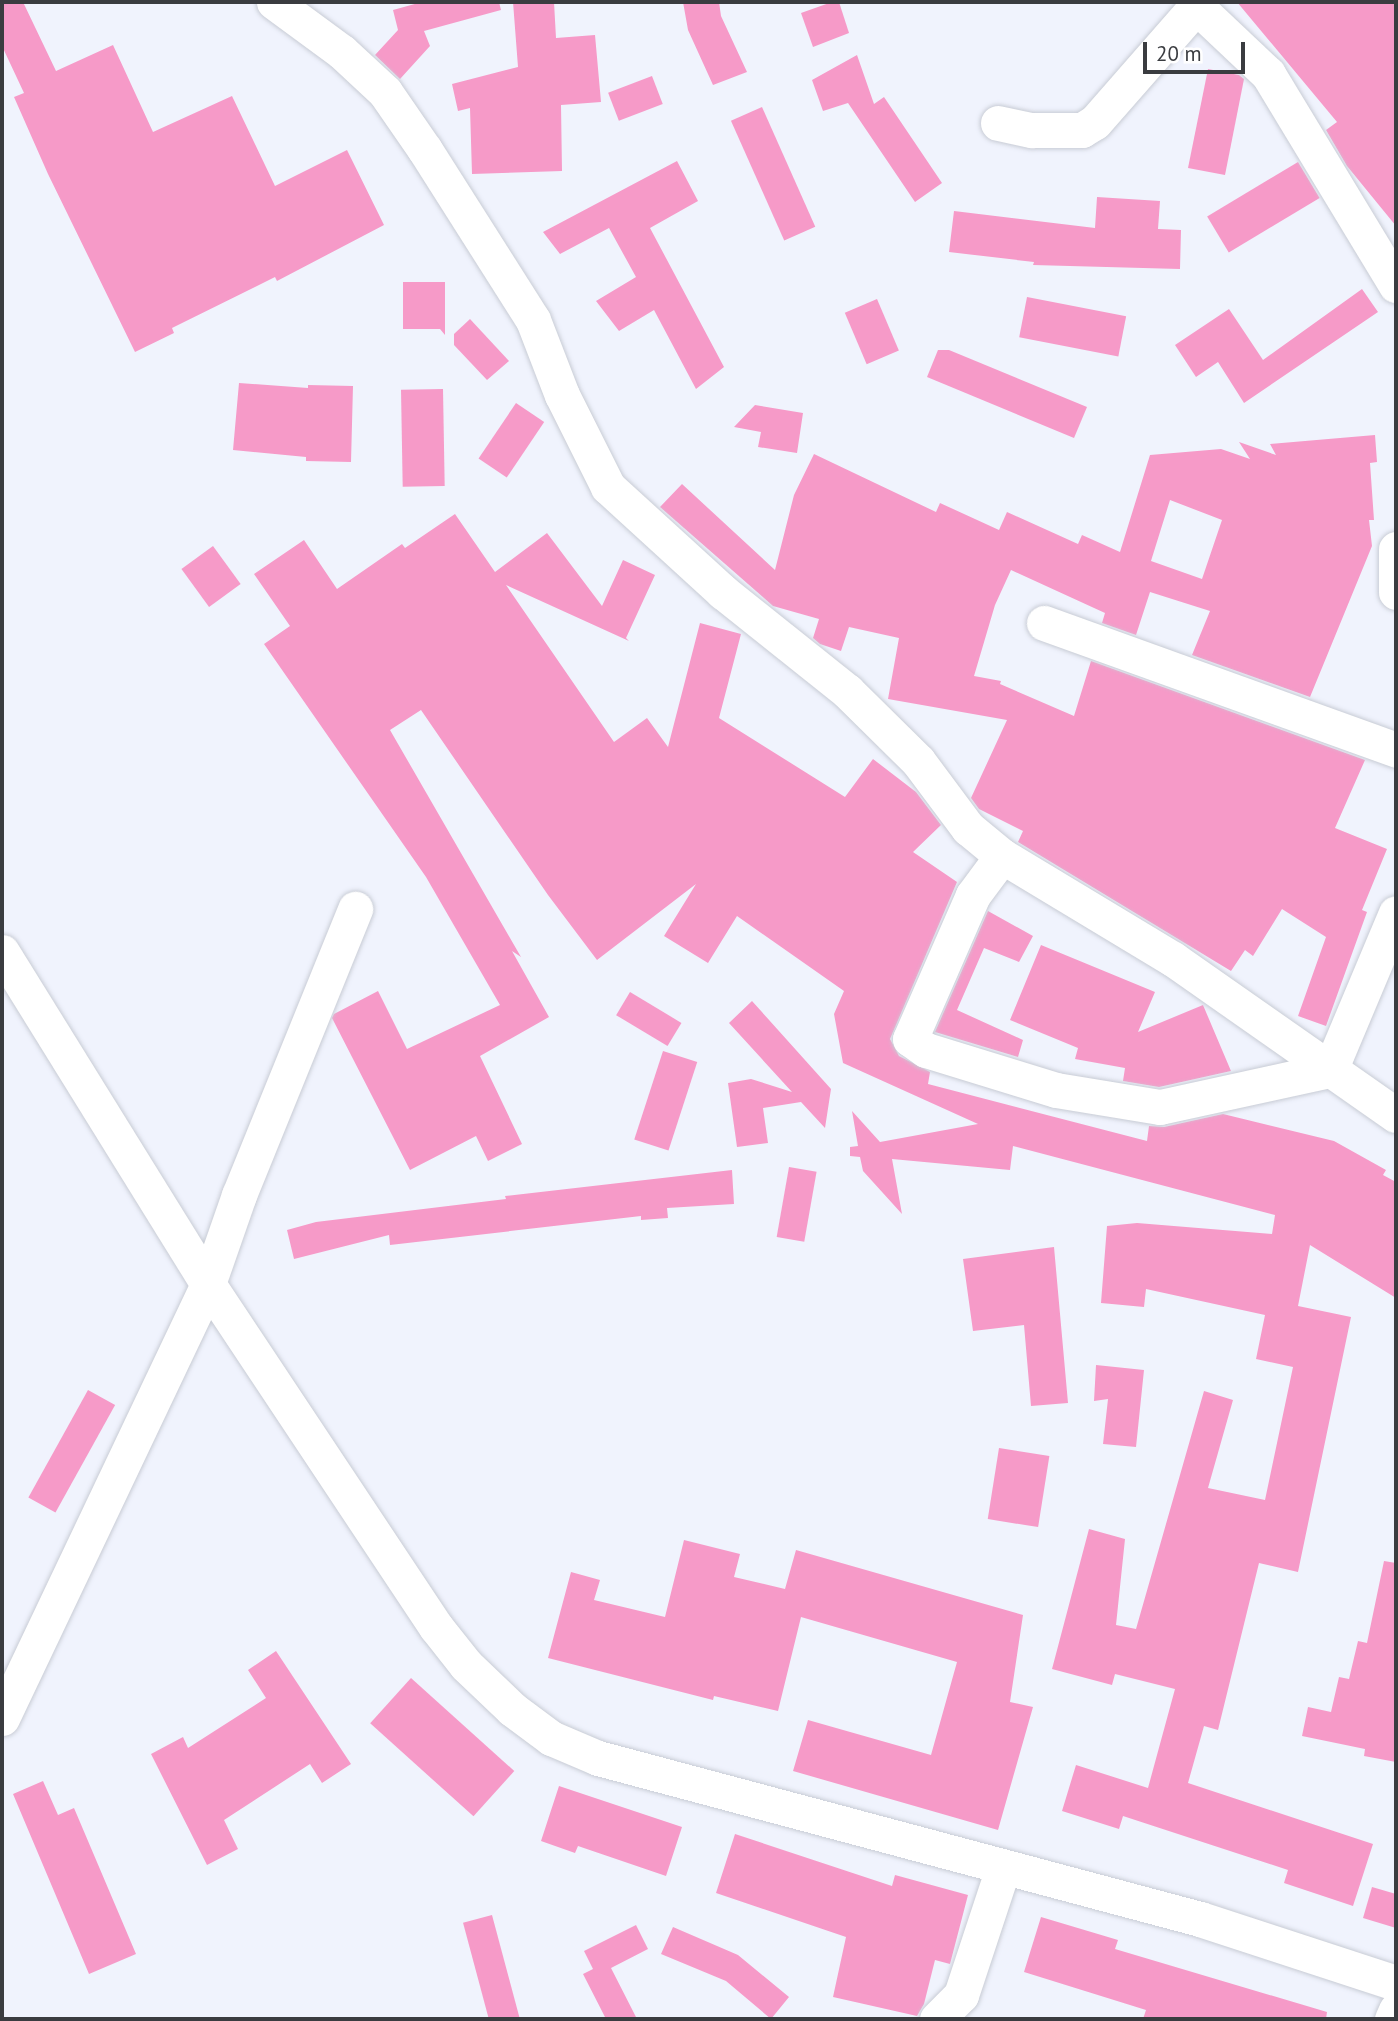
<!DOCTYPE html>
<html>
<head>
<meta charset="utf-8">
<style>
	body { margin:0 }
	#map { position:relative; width:1398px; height:2021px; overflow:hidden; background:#f0f3fd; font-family:"PT Sans",sans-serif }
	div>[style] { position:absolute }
	.building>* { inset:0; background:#f69ac8; transform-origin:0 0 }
	.roads { filter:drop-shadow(0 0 2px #c8ccd5) drop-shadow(0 0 2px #c8ccd5) }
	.minor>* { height:35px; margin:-17.5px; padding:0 17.5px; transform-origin:17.5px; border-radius:17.5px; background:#fff }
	span { translate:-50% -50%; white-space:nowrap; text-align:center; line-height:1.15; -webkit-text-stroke:5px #fff; paint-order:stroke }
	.frame { position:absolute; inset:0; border:4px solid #3a3c40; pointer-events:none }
	.scale { position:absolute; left:1143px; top:42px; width:102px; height:32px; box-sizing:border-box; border:4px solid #3a3c40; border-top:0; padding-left:9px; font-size:21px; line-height:24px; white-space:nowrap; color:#3a3c40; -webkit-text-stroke:5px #fff; paint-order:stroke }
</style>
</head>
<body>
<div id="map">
	<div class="building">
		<div style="clip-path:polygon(2px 2px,23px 2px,56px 71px,113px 45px,153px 132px,232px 96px,275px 186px,347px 150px,384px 225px,277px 281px,275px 277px,172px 328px,174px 333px,135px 352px,48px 174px,14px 97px,24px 93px,2px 46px)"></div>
		<div style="clip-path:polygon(422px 2px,499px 2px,501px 10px,424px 31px,430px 46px,400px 79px,375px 55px,398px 30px,393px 10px)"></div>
		<div style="clip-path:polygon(513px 2px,554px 2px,556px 38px,595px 35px,601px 102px,561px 105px,562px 171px,472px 174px,470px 108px,458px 111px,452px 84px,518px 67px)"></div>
		<div style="clip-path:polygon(683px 2px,719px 2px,721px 16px,747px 72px,713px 85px,688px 30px)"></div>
		<div style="clip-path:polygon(832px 2px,839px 2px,849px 33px,813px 47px,801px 13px)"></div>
		<div style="clip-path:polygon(1237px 2px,1396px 2px,1396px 226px,1347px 166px,1326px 130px,1337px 122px)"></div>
		<div style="clip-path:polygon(857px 55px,874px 104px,884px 97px,942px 183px,915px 202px,848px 103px,823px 111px,812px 80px)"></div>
		<div style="clip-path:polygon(1208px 69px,1239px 75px,1244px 79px,1225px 175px,1188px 168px)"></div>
		<div style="left:652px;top:76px;width:30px;height:47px;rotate:69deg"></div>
		<div style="left:762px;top:107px;width:131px;height:34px;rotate:66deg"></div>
		<div style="clip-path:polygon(677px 161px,698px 201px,650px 228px,724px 367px,696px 389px,654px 310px,619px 331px,596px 301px,636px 277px,609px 228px,560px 254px,543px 232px)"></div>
		<div style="left:1298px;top:162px;width:42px;height:106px;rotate:59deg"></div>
		<div style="clip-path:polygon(1097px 197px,1160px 201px,1158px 229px,1181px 230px,1180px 269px,1033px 265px,1034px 262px,949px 252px,954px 211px,1095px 228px)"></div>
		<div style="clip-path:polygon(403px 282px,445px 282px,445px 335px,440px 329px,403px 329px)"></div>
		<div style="clip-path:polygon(1362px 289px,1378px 312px,1244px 403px,1218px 362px,1196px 377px,1175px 345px,1229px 309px,1263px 360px)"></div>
		<div style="left:1027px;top:297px;width:101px;height:41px;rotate:11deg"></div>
		<div style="left:877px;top:299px;width:56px;height:35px;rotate:67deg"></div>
		<div style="clip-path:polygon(470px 319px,509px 361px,487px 380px,454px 345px,454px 334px)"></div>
		<div style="clip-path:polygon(938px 350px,949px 350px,1087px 407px,1074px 438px,927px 377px)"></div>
		<div style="clip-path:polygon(239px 383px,308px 388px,308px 385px,353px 386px,351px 462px,306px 461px,306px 457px,233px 450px)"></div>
		<div style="left:443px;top:389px;width:97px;height:42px;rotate:89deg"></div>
		<div style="left:516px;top:403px;width:34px;height:67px;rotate:34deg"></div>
		<div style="clip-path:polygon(755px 405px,803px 413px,797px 453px,758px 447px,761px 432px,734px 427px)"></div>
		<div style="clip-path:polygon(evenodd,1375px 435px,1377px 462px,1370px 463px,1374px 520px,1369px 520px,1372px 546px,1310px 697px,1192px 655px,1210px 611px,1150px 592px,1136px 635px,1102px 623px,1105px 613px,1011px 570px,995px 605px,974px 676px,1001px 681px,1000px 684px,1074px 716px,1091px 661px,1365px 760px,1335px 828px,1387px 849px,1362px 910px,1367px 912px,1326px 1026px,1298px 1016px,1326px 937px,1282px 909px,1253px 956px,1245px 950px,1231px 971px,1018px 842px,1023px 831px,979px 809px,971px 798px,1007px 720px,888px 699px,899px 638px,849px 627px,841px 651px,820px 644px,813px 638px,819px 619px,773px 606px,660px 507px,682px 484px,775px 570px,794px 495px,814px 454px,936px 512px,940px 503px,999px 530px,1007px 512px,1078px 544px,1082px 535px,1120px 552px,1150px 455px,1221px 449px,1250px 459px,1239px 442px,1276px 455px,1270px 444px,1375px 435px,1170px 500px,1222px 520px,1202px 579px,1151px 561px,1170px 500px)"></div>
		<div style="clip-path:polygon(455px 514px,495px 572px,547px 533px,602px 606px,623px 560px,655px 575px,626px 638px,629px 641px,506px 585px,614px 742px,647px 718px,668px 747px,700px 623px,741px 634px,719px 718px,845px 797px,873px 759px,916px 792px,941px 825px,913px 852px,957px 882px,890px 1039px,899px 1056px,930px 1072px,928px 1084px,1147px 1141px,1149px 1126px,1164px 1127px,1223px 1114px,1334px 1141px,1386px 1170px,1383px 1175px,1396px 1182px,1396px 1298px,1310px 1245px,1298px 1306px,1351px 1317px,1298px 1572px,1259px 1563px,1218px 1730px,1204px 1726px,1188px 1783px,1373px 1844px,1353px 1906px,1284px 1883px,1288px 1870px,1123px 1816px,1119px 1829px,1062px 1811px,1076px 1765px,1148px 1788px,1175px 1689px,1115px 1674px,1112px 1685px,1052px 1669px,1089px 1529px,1125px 1539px,1116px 1625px,1136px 1629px,1204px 1391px,1233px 1400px,1208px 1488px,1265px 1500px,1293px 1367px,1256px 1359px,1265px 1315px,1146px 1289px,1144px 1307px,1101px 1303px,1107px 1226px,1137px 1223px,1272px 1234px,1275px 1215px,1013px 1146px,1010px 1170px,892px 1159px,902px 1214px,863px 1171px,860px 1157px,850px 1156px,850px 1147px,858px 1146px,852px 1111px,880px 1142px,978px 1124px,843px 1063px,834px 1014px,844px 991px,737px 916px,708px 963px,664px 936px,696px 884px,597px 960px,548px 895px,421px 710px,390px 730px,521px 957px,512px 951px,549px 1017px,480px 1056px,522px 1144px,488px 1161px,476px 1136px,410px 1170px,332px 1018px,334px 1014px,378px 991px,407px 1049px,500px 1005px,426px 877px,264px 644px,290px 626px,254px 574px,304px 540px,337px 589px,402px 544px,405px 548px)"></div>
		<div style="left:213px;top:546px;width:47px;height:39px;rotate:54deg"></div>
		<div style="clip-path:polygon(988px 911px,1033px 936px,1019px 962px,984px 948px,957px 1010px,1023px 1040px,1018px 1057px,935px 1032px)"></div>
		<div style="clip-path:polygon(1041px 945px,1155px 992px,1138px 1032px,1203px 1005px,1231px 1071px,1159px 1087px,1123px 1081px,1125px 1068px,1075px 1059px,1078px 1048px,1010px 1020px)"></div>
		<div style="left:630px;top:992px;width:60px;height:27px;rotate:31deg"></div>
		<div style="clip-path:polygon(752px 1001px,831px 1089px,825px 1128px,801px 1102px,763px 1108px,768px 1143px,737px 1147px,728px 1083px,751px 1079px,792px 1092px,729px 1023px)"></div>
		<div style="left:663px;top:1051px;width:36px;height:93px;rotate:18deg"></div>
		<div style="left:789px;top:1167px;width:28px;height:71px;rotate:10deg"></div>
		<div style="clip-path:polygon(732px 1170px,734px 1204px,667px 1208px,668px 1218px,641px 1220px,641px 1216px,390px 1245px,389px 1235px,294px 1259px,287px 1230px,316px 1222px,506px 1199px,505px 1196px)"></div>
		<div style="clip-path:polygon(1054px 1247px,1068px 1403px,1031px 1406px,1024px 1325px,973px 1331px,963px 1259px)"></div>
		<div style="clip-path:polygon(1096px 1365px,1144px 1370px,1136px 1447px,1103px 1444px,1108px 1399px,1094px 1401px)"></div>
		<div style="left:88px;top:1390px;width:31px;height:123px;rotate:29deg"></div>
		<div style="left:999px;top:1448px;width:51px;height:72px;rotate:9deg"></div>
		<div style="clip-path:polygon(684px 1540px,740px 1554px,734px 1577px,785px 1589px,796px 1550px,1023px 1615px,1010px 1702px,1033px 1707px,998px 1830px,793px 1771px,808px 1720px,931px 1755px,957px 1662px,801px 1617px,778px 1711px,714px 1696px,713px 1700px,548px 1658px,571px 1572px,600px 1580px,594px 1600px,665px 1617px)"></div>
		<div style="clip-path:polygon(1384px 1561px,1396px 1563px,1396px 1762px,1364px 1756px,1365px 1749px,1302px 1736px,1308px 1707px,1331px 1712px,1339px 1677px,1349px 1679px,1358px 1641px,1367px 1643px)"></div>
		<div style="clip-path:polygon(276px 1651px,351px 1764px,322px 1783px,310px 1764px,224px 1820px,238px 1849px,207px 1865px,151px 1754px,183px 1737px,188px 1748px,266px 1698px,248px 1670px)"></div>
		<div style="left:411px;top:1678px;width:139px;height:61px;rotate:42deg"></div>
		<div style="clip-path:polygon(43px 1781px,58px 1815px,74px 1808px,136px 1954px,89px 1974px,13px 1794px)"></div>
		<div style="clip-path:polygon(559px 1786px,682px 1827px,666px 1876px,578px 1846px,575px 1853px,541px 1841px)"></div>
		<div style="clip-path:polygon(735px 1834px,892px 1886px,895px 1875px,968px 1895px,950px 1964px,935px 1960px,924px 2004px,917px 2016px,833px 1997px,846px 1937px,716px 1893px)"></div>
		<div style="clip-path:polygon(1372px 1887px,1396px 1894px,1396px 1928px,1363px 1918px)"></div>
		<div style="left:492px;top:1915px;width:108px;height:30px;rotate:75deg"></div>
		<div style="clip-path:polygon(1041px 1917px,1118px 1940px,1115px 1949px,1327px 2012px,1326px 2019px,1143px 2019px,1146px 2010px,1024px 1972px)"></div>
		<div style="clip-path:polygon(636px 1925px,648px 1949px,611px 1968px,637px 2019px,606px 2019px,583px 1974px,593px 1969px,584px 1951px)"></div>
		<div style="clip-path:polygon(673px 1927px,738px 1955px,789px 1997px,771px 2019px,726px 1981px,661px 1954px)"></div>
	</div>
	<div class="roads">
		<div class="minor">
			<div style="left:274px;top:2px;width:84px;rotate:36.3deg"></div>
			<div style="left:342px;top:52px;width:59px;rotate:42.9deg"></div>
			<div style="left:385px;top:92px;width:70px;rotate:55.4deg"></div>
			<div style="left:425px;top:150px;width:201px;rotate:57.6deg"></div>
			<div style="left:533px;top:320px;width:80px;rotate:68.9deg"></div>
			<div style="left:562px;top:395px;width:103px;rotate:63.4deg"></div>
			<div style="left:608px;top:487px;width:156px;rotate:42.4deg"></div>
			<div style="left:723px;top:592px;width:159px;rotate:38.6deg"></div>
			<div style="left:847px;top:691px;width:100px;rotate:44.6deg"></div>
			<div style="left:918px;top:761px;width:84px;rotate:53.3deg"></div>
			<div style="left:968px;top:828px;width:44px;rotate:39.5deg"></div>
			<div style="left:1002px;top:856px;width:200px;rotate:31.1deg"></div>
			<div style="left:1173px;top:959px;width:272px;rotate:35deg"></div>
			<div style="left:1196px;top:6px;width:99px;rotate:43.4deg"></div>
			<div style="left:1268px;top:74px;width:247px;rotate:58.8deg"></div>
			<div style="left:998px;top:123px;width:35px;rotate:12deg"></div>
			<div style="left:1032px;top:130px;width:50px"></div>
			<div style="left:1082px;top:130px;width:15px;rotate:-32deg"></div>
			<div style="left:1095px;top:122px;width:159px;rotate:-48.8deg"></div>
			<div style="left:1396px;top:549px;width:43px;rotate:90deg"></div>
			<div style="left:1044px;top:623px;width:374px;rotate:19.8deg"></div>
			<div style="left:1002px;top:856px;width:49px;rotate:126.6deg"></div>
			<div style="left:973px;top:895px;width:157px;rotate:113.6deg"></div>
			<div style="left:910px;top:1039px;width:19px;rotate:35deg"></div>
			<div style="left:926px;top:1050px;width:136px;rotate:17.1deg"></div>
			<div style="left:1056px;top:1090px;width:105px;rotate:9.3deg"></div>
			<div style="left:1160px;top:1107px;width:174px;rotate:-12.3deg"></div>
			<div style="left:1330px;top:1070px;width:170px;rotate:-67.2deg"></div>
			<div style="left:2px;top:952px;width:391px;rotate:58.2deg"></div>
			<div style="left:208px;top:1284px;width:412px;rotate:56.4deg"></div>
			<div style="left:436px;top:1627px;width:48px;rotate:51.7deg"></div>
			<div style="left:466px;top:1665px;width:64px;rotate:43.7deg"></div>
			<div style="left:512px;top:1709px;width:49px;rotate:36.6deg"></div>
			<div style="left:551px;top:1738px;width:51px;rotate:23.1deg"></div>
			<div style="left:598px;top:1758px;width:623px;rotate:14.97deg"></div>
			<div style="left:1200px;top:1919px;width:206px;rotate:18.1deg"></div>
			<div style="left:2px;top:1718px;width:480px;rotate:-64.6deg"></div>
			<div style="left:208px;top:1284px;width:94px;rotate:-70.8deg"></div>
			<div style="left:239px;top:1195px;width:309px;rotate:-67.9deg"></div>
			<div style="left:937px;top:2019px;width:34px;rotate:-45deg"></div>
			<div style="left:961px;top:1995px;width:134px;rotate:-71.7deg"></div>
			<div style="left:1392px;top:2019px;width:10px;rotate:-66deg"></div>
		</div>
	</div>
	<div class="frame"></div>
	<div class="scale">20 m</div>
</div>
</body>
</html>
